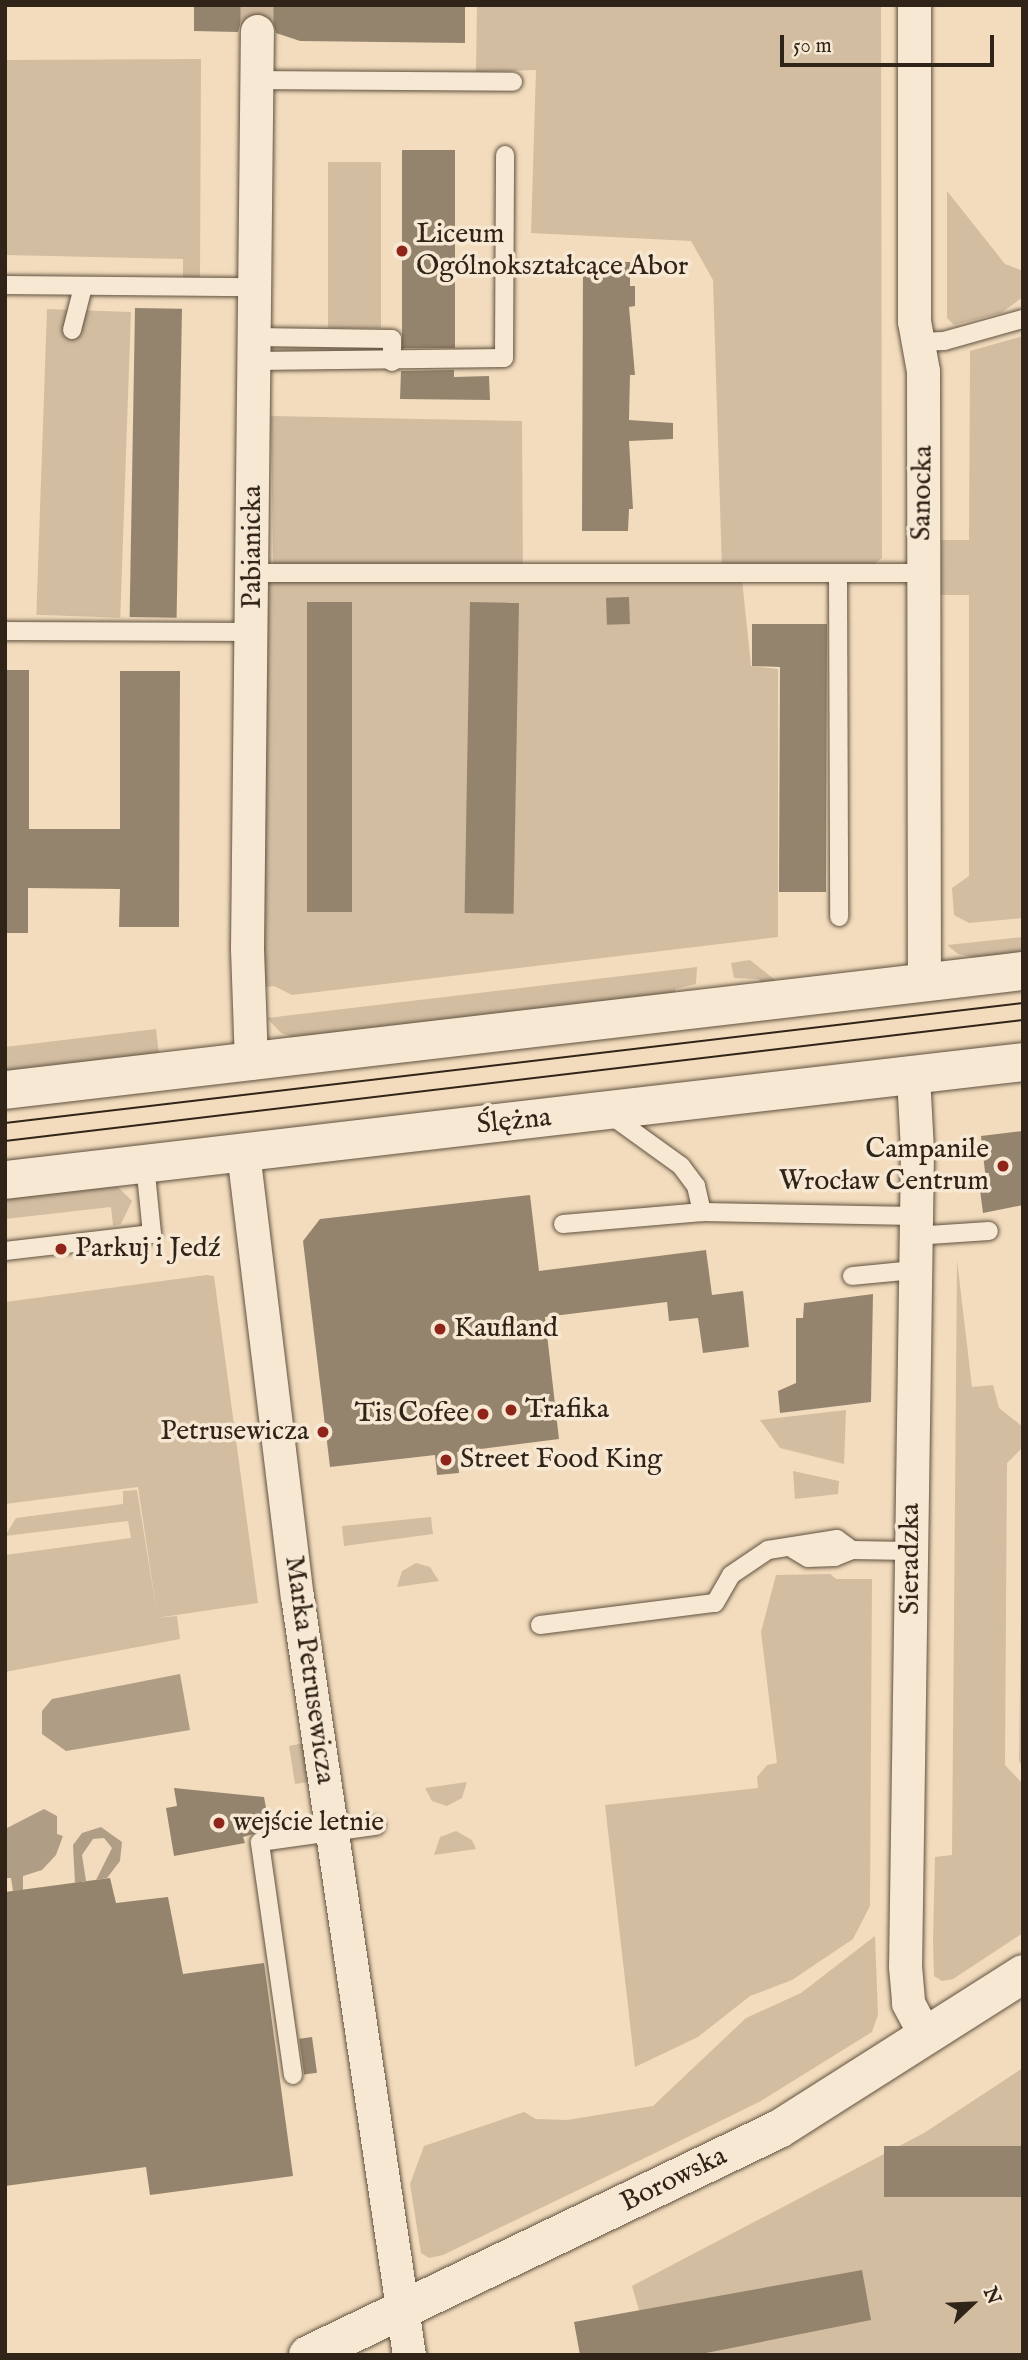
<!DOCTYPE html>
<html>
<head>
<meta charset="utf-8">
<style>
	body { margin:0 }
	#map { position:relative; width:1028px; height:2360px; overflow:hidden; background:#f3dcbd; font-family:"IM FELL English",serif }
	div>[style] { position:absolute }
	.green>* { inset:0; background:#d2bda1; transform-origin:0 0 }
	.water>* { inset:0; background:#b09d85 }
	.building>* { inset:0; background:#95846d; transform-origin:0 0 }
	.minor-tunnel>* { height:33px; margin-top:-16.5px; transform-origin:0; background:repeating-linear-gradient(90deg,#ccb79c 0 33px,transparent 0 50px) }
	.roads { filter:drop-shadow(0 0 2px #605240) drop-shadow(0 0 2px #605240) }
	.service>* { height:18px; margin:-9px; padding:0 9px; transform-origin:9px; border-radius:9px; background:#f7e8d4 }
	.minor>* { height:33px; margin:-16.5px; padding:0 16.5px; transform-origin:16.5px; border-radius:16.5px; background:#f7e8d4 }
	.tertiary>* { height:38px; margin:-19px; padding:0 19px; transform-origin:19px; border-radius:19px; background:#f7e8d4 }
	.secondary>* { height:38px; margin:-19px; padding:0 19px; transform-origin:19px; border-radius:19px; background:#f7e8d4 }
	.tram>* { height:2px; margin:-1px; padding:0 1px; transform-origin:1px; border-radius:1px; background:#2f2417 }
	.dots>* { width:19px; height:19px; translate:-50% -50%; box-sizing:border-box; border:4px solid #f7e8d4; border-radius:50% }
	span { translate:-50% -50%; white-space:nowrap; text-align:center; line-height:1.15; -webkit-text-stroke:7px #f7e8d4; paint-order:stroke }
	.poi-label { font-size:28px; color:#2f2417 }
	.left { translate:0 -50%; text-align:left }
	.right { translate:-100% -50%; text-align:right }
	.street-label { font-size:28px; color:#2f2417 }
	.frame { position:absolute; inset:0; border:7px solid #2f2417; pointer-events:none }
	.north { position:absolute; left:937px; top:2269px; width:70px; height:70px; -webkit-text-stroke:5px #f7e8d4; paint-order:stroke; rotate:67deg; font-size:19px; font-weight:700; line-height:28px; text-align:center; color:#2f2417 }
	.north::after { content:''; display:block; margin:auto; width:24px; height:32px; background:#2f2417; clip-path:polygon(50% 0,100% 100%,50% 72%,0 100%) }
	.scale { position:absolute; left:780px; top:35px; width:214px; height:32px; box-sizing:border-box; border:4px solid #2f2417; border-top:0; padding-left:9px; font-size:21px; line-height:24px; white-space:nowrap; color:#2f2417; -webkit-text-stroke:5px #f7e8d4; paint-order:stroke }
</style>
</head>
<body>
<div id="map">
	<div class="green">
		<div style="clip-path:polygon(477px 5px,881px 5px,882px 558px,871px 567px,722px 569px,713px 280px,691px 241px,531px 233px,536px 70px,476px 72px)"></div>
		<div style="clip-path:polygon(201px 59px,200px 279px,183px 279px,183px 259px,5px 255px,5px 60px)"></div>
		<div style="left:328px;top:162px;width:53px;height:166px"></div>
		<div style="clip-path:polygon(947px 191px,1005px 264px,1023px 271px,1023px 297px,1001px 313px,954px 325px,947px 318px)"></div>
		<div style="left:47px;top:309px;width:84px;height:306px;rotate:2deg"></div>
		<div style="clip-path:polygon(1023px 336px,1023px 918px,969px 923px,954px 915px,952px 888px,969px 876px,969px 595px,937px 595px,938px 540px,969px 540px,970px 351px)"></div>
		<div style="clip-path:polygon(271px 416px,522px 421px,523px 576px,741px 570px,751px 666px,778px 669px,778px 937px,292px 995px,274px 986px,261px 988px,266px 593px,273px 562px)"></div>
		<div style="clip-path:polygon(1023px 937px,1023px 953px,978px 958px,958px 954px,947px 945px)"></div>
		<div style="clip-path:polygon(750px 960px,780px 984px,761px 986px,759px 979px,734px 978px,731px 963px)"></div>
		<div style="clip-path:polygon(697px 967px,696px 984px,675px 989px,675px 996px,299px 1039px,281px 1033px,267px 1018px)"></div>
		<div style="clip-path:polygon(156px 1029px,159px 1055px,5px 1070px,5px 1047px)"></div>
		<div style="clip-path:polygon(115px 1184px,132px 1201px,121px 1224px,113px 1226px,111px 1207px,5px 1219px,5px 1199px)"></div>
		<div style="clip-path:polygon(957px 1260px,972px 1387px,993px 1385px,999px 1408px,1023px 1427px,1023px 1447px,1007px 1463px,1005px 1765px,1023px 1784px,1023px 1933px,953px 1979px,942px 1981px,934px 1976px,933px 1938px,935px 1857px,952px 1855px)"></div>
		<div style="clip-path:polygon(207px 1275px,214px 1276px,258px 1603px,156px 1618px,177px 1616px,180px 1639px,5px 1672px,5px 1555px,131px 1538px,128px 1521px,5px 1536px,16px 1518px,123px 1504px,123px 1491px,137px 1490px,157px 1614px,138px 1487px,5px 1504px,5px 1302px)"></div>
		<div style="clip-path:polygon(846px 1410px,844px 1464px,780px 1448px,760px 1420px)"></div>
		<div style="clip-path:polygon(1023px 1462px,1023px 1768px,1019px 1761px)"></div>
		<div style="clip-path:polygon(793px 1471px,839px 1481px,838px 1494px,795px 1499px)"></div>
		<div style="clip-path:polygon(431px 1517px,433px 1534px,344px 1546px,342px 1526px)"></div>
		<div style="clip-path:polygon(416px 1563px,430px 1567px,439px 1581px,397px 1587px,402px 1571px)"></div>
		<div style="clip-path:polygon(830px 1574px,836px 1579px,872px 1579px,870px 1906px,853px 1939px,792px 1980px,750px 1996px,698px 2037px,635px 2067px,605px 1805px,758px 1788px,757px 1777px,767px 1765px,777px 1763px,761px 1632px,776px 1575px)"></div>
		<div style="clip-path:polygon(304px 1743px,314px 1781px,295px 1784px,289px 1746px)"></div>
		<div style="clip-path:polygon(467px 1782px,462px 1798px,447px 1806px,432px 1801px,425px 1788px)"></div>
		<div style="clip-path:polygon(456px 1831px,472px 1840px,476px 1849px,434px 1855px,440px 1837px)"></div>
		<div style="clip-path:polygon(875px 1936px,878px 2015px,872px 2032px,759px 2102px,649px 2156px,443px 2255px,429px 2258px,421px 2253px,410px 2184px,424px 2146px,524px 2112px,536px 2119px,567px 2120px,653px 2106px,746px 2018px,801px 1993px)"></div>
		<div style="clip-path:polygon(1023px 2068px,1023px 2355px,652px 2355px,632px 2286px,924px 2133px)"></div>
	</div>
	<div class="water">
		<div style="clip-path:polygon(180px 1674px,190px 1730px,66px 1751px,42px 1734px,42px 1711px,52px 1699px)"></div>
		<div style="clip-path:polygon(44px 1809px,57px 1816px,57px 1834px,63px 1836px,56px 1855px,42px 1870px,23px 1876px,23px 1890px,13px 1891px,11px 1878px,5px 1878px,5px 1829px)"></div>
		<div style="clip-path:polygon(101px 1827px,122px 1842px,120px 1861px,107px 1878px,96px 1880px,112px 1848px,104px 1838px,93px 1839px,82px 1855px,86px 1881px,75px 1883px,73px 1845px,82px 1833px)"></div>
	</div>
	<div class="building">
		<div style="clip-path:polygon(194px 5px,465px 5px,465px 43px,300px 41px,276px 33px,273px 21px,258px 12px,241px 21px,238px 32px,194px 31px)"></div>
		<div style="left:402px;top:150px;width:53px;height:198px"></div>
		<div style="clip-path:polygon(583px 262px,630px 262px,630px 286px,635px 286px,635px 306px,629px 307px,635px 375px,630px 375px,629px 420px,673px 423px,673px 439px,629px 441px,633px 509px,629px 509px,628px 531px,582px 531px)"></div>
		<div style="left:135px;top:308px;width:47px;height:309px;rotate:1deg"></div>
		<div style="clip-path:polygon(454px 370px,454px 377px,489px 376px,490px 400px,400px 399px,401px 371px)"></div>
		<div style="left:629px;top:597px;width:27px;height:23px;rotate:88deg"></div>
		<div style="left:352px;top:602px;width:310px;height:45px;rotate:90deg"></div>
		<div style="left:470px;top:602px;width:49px;height:311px;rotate:1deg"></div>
		<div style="clip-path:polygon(752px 624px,827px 624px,826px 892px,779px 892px,780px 667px,752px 666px)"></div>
		<div style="clip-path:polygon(5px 670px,29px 670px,29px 829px,120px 829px,120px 671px,180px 671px,179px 927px,119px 927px,120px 889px,28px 888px,28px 933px,5px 933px)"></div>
		<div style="clip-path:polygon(1023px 1131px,1023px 1205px,983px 1213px,980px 1190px,987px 1190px,981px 1136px)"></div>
		<div style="clip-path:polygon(530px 1195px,539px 1271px,706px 1250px,712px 1295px,743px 1291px,749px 1347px,703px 1353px,698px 1318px,669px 1321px,667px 1302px,545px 1317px,559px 1439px,457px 1452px,459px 1473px,437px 1475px,435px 1455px,330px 1467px,303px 1241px,320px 1219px)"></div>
		<div style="clip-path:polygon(873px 1294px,871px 1402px,780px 1413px,778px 1391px,796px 1383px,796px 1318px,803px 1318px,804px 1303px)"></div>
		<div style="clip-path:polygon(174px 1788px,264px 1797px,270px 1829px,243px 1837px,245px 1843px,174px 1856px,166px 1808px,177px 1806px)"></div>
		<div style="clip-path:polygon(110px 1878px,116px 1903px,168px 1897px,183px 1974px,264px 1963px,293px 2176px,150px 2195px,146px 2167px,5px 2186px,5px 1892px)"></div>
		<div style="left:312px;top:2037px;width:36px;height:13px;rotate:82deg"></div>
		<div style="left:1023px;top:2146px;width:51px;height:139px;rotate:90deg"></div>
		<div style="clip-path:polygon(862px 2270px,871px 2320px,696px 2355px,580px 2355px,574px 2322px)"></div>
	</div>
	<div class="minor-tunnel">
		<div style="left:257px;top:5px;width:26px;rotate:90deg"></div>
	</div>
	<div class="roads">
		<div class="service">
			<div style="left:256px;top:80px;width:257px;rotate:0.4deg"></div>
			<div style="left:5px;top:285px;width:249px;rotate:0.5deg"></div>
			<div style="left:72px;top:330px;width:44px;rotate:-75.7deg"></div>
			<div style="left:254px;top:337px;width:138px;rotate:0.8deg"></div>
			<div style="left:392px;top:339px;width:23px;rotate:90deg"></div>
			<div style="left:918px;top:342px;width:26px;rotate:-2deg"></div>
			<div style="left:944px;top:341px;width:82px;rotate:-15.6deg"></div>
			<div style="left:255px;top:361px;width:249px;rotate:-0.7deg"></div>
			<div style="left:504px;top:358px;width:203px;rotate:-89.7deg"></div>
			<div style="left:254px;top:573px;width:669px"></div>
			<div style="left:838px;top:574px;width:343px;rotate:89.8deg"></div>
			<div style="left:5px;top:631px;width:249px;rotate:0.2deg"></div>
			<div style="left:609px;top:1114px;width:89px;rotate:35.8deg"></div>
			<div style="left:681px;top:1166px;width:25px;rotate:53deg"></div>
			<div style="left:696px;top:1186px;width:27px;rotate:77deg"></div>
			<div style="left:563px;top:1224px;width:140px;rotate:-4.9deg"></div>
			<div style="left:702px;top:1212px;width:213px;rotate:1.1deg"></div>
			<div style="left:914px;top:1236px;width:75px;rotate:-3.8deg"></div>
			<div style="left:5px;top:1251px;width:148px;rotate:-6.6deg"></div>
			<div style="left:152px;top:1234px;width:70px;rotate:-95.7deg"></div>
			<div style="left:852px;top:1276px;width:61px;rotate:-5.6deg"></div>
			<div style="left:793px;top:1549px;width:17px;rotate:31deg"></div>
			<div style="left:808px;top:1558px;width:27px;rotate:-2deg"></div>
			<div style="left:835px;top:1557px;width:18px;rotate:-22deg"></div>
			<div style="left:852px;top:1550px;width:59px;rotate:1deg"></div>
			<div style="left:540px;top:1625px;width:176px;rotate:-7.2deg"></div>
			<div style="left:715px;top:1603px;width:32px;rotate:-60deg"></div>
			<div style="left:731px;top:1575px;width:45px;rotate:-34deg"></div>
			<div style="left:768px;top:1550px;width:70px;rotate:-9.1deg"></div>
			<div style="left:837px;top:1539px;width:19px;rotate:36deg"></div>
			<div style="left:293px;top:2075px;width:235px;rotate:-98.1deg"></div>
			<div style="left:260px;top:1842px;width:117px;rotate:-7.9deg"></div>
		</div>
		<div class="minor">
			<div style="left:914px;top:5px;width:316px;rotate:90deg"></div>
			<div style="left:914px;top:321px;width:51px;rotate:79.8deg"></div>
			<div style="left:923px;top:371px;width:611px;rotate:89.91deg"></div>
			<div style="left:251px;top:1063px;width:115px;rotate:-92deg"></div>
			<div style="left:247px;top:948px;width:917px;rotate:-89.38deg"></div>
			<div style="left:913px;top:1076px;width:75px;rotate:86.9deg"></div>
			<div style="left:917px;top:1151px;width:815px;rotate:90.84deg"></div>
			<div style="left:905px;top:1966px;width:37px;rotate:85deg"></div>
			<div style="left:908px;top:2003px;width:38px;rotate:62deg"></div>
			<div style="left:243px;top:1152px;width:447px;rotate:83.1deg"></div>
			<div style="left:297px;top:1596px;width:767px;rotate:81.61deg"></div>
		</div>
		<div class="tertiary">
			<div style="left:308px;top:2355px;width:522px;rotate:-25.63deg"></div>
			<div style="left:779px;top:2129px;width:289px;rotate:-32.4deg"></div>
		</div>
		<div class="secondary">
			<div style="left:5px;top:1090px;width:1025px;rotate:-6.67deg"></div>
			<div style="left:5px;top:1180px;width:1025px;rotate:-6.61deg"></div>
		</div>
	</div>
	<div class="tram">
		<div style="left:5px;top:1123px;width:1025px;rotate:-6.72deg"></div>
		<div style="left:5px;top:1141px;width:1025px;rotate:-6.78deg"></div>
	</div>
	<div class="dots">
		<div style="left:402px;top:251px;background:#8f2418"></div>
		<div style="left:1003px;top:1166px;background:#8f2418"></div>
		<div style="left:61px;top:1249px;background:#8f2418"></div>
		<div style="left:440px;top:1329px;background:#8f2418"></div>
		<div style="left:511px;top:1410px;background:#8f2418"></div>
		<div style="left:483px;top:1414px;background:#8f2418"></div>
		<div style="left:323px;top:1432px;background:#8f2418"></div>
		<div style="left:446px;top:1460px;background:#8f2418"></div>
		<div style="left:219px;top:1823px;background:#8f2418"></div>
	</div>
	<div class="poi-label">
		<span class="left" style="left:416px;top:251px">Liceum<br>Ogólnokształcące Abor</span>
		<span class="right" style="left:989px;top:1166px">Campanile<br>Wrocław Centrum</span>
		<span class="left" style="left:75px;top:1249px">Parkuj i Jedź</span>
		<span class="left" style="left:454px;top:1329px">Kaufland</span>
		<span class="left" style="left:525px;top:1410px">Trafika</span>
		<span class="right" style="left:469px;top:1414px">Tis Cofee</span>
		<span class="right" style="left:309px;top:1432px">Petrusewicza</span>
		<span class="left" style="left:460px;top:1460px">Street Food King</span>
		<span class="left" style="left:233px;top:1823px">wejście letnie</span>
	</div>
	<div class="street-label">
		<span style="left:923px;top:493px;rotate:-89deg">Sanocka</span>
		<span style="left:253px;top:547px;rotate:-90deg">Pabianicka</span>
		<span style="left:514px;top:1122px;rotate:-6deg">Ślężna</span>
		<span style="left:911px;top:1559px;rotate:-90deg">Sieradzka</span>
		<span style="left:309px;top:1670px;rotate:82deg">Marka Petrusewicza</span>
		<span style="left:674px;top:2180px;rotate:-26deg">Borowska</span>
	</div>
	<div class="frame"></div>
	<div class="north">N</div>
	<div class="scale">50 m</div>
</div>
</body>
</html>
